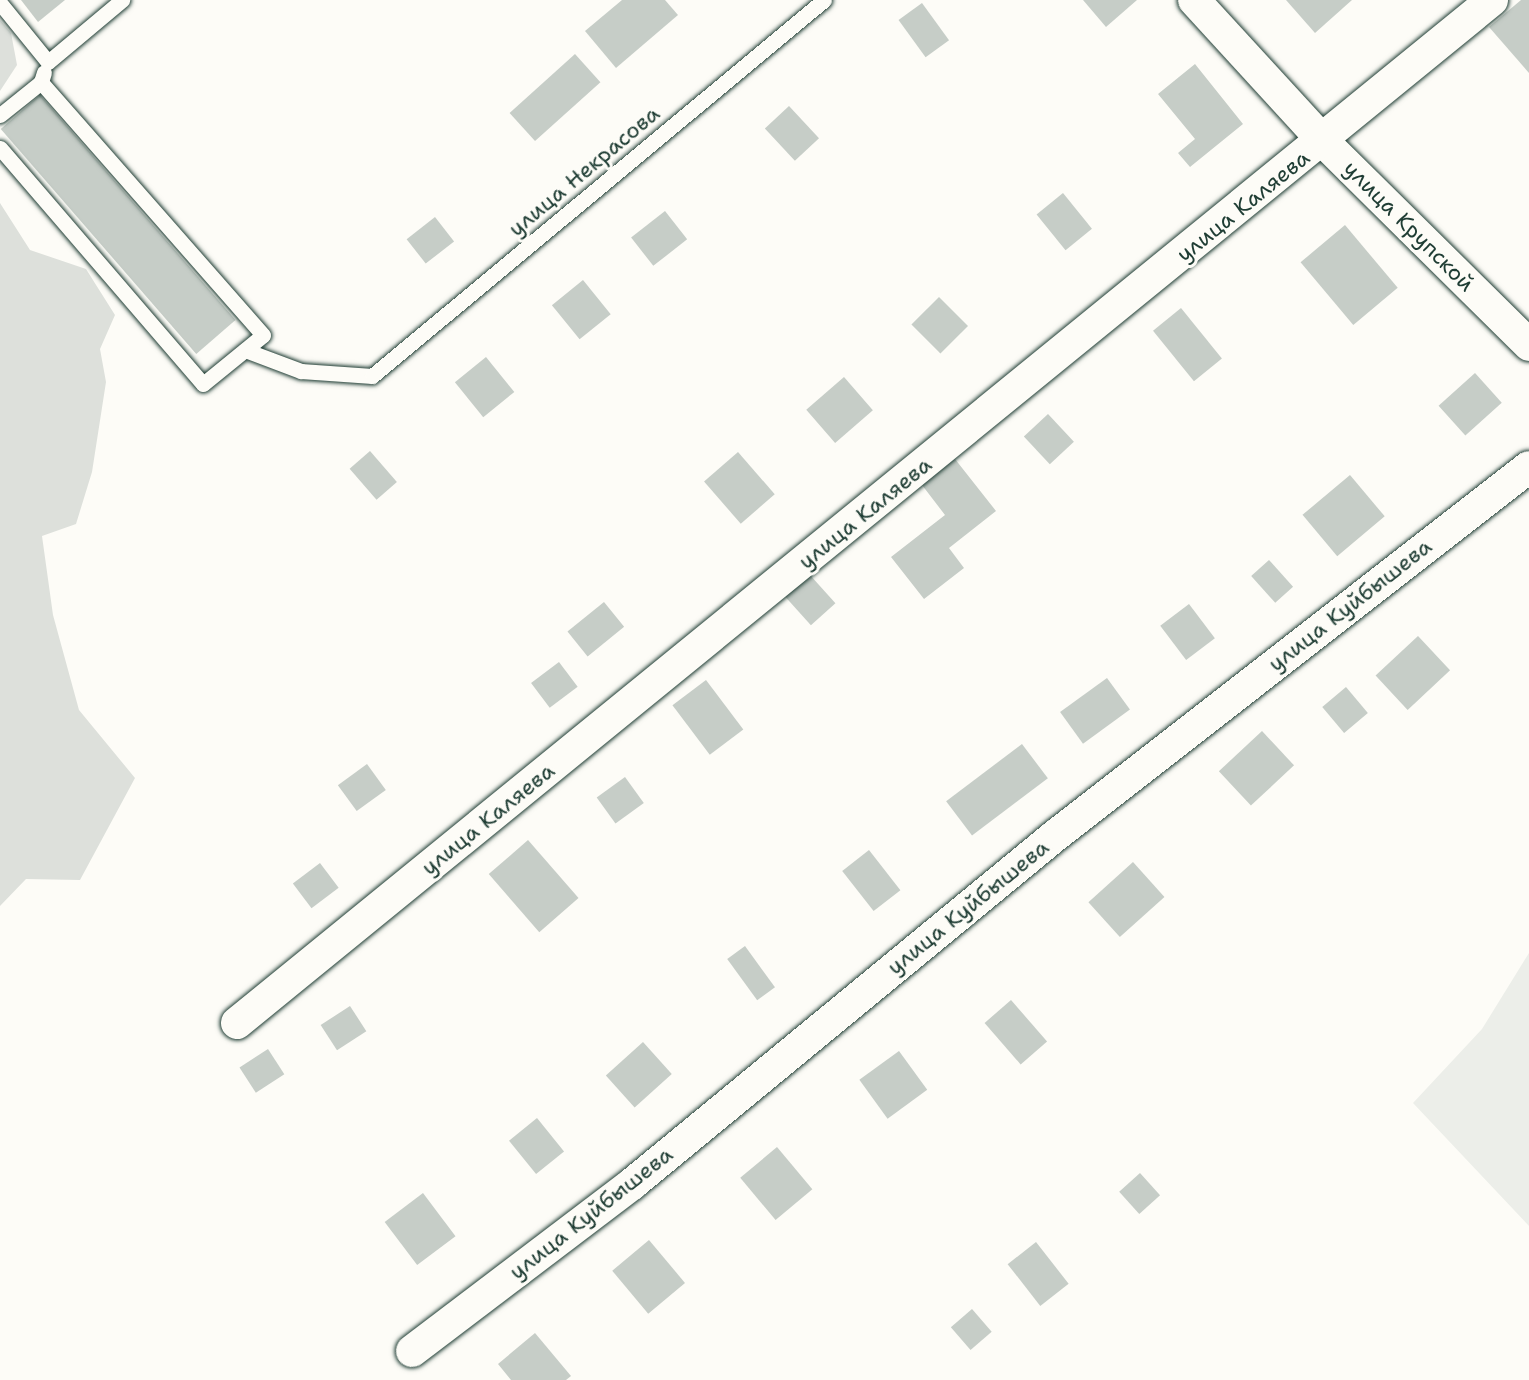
<!DOCTYPE html>
<html>
<head>
<meta charset="utf-8">
<style>
	body { margin:0 }
	#map { position:relative; width:1529px; height:1380px; overflow:hidden; background:#fdfcf7; font-family:"Shantell Sans",sans-serif }
	div>[style] { position:absolute }
	.built>* { inset:0; background:#eceee9 }
	.green>* { inset:0; background:#dde0db }
	.building>* { inset:0; background:#c6cdc7; transform-origin:0 0 }
	.roads { filter:drop-shadow(0 0 2px #1f3d34) drop-shadow(0 0 2px #1f3d34) }
	.lane>* { height:15px; margin:-7.5px; padding:0 7.5px; transform-origin:7.5px; border-radius:7.5px; background:#fdfcf7 }
	.street>* { height:32px; margin:-16px; padding:0 16px; transform-origin:16px; border-radius:16px; background:#fdfcf7 }
	span { translate:-50% -50%; white-space:nowrap; text-align:center; line-height:1.15; -webkit-text-stroke:6px #fdfcf7; paint-order:stroke }
	.street-label { font-size:22px; color:#1f3d34 }
</style>
</head>
<body>
<div id="map">
	<div class="built">
		<div style="clip-path:polygon(1529px 953px,1529px 1226px,1413px 1103px,1482px 1029px)"></div>
	</div>
	<div class="green">
		<div style="clip-path:polygon(0 20px,11px 33px,17px 65px,0 91px)"></div>
		<div style="clip-path:polygon(0 203px,30px 250px,86px 269px,115px 315px,100px 349px,106px 382px,92px 472px,76px 524px,42px 536px,53px 615px,79px 710px,135px 778px,80px 880px,26px 879px,0 906px)"></div>
	</div>
	<div class="building">
		<div style="clip-path:polygon(21px 0,65px 0,38px 22px)"></div>
		<div style="clip-path:polygon(622px 0,665px 0,678px 15px,616px 68px,585px 31px)"></div>
		<div style="clip-path:polygon(1083px 0,1137px 0,1106px 27px)"></div>
		<div style="clip-path:polygon(1286px 0,1352px 0,1315px 33px)"></div>
		<div style="clip-path:polygon(1521px 0,1529px 0,1529px 73px,1489px 27px)"></div>
		<div style="left:922px;top:3px;width:46px;height:29px;rotate:54deg"></div>
		<div style="left:575px;top:54px;width:38px;height:88px;rotate:48deg"></div>
		<div style="clip-path:polygon(1195px 64px,1243px 124px,1190px 167px,1178px 153px,1195px 139px,1158px 94px)"></div>
		<div style="left:40px;top:95px;width:298px;height:52px;rotate:49deg"></div>
		<div style="left:789px;top:106px;width:44px;height:33px;rotate:47deg"></div>
		<div style="left:1063px;top:193px;width:46px;height:34px;rotate:51deg"></div>
		<div style="left:665px;top:211px;width:36px;height:43px;rotate:52deg"></div>
		<div style="left:435px;top:217px;width:31px;height:36px;rotate:52deg"></div>
		<div style="left:1345px;top:225px;width:82px;height:58px;rotate:50deg"></div>
		<div style="left:583px;top:280px;width:44px;height:40px;rotate:51deg"></div>
		<div style="left:939px;top:297px;width:41px;height:39px;rotate:45deg"></div>
		<div style="left:1181px;top:308px;width:65px;height:36px;rotate:51deg"></div>
		<div style="left:486px;top:357px;width:45px;height:40px;rotate:51deg"></div>
		<div style="left:1475px;top:373px;width:40px;height:49px;rotate:48deg"></div>
		<div style="left:844px;top:377px;width:44px;height:50px;rotate:49deg"></div>
		<div style="left:1048px;top:414px;width:38px;height:33px;rotate:47deg"></div>
		<div style="left:370px;top:451px;width:41px;height:27px;rotate:49deg"></div>
		<div style="left:738px;top:452px;width:56px;height:45px;rotate:49deg"></div>
		<div style="clip-path:polygon(955px 459px,996px 511px,949px 548px,964px 568px,924px 599px,891px 557px,945px 515px,922px 485px)"></div>
		<div style="left:1350px;top:475px;width:54px;height:62px;rotate:50deg"></div>
		<div style="left:1269px;top:560px;width:36px;height:24px;rotate:48deg"></div>
		<div style="left:810px;top:575px;width:38px;height:33px;rotate:48deg"></div>
		<div style="left:604px;top:602px;width:32px;height:47px;rotate:51deg"></div>
		<div style="left:1189px;top:604px;width:43px;height:36px;rotate:53deg"></div>
		<div style="left:1418px;top:636px;width:47px;height:58px;rotate:47deg"></div>
		<div style="left:559px;top:662px;width:31px;height:35px;rotate:53deg"></div>
		<div style="left:1107px;top:678px;width:39px;height:58px;rotate:54deg"></div>
		<div style="left:706px;top:680px;width:62px;height:42px;rotate:53deg"></div>
		<div style="left:1346px;top:687px;width:34px;height:31px;rotate:50deg"></div>
		<div style="left:1262px;top:731px;width:47px;height:59px;rotate:47deg"></div>
		<div style="left:1022px;top:744px;width:43px;height:95px;rotate:53deg"></div>
		<div style="left:367px;top:764px;width:32px;height:36px;rotate:54deg"></div>
		<div style="left:625px;top:777px;width:32px;height:35px;rotate:54deg"></div>
		<div style="left:528px;top:840px;width:77px;height:52px;rotate:49deg"></div>
		<div style="left:869px;top:850px;width:51px;height:34px;rotate:52deg"></div>
		<div style="left:1133px;top:862px;width:47px;height:60px;rotate:48deg"></div>
		<div style="left:320px;top:863px;width:31px;height:34px;rotate:53deg"></div>
		<div style="left:745px;top:946px;width:51px;height:22px;rotate:54deg"></div>
		<div style="left:1011px;top:1000px;width:55px;height:35px;rotate:49deg"></div>
		<div style="left:350px;top:1006px;width:30px;height:35px;rotate:57deg"></div>
		<div style="left:643px;top:1042px;width:43px;height:50px;rotate:48deg"></div>
		<div style="left:268px;top:1049px;width:30px;height:34px;rotate:57deg"></div>
		<div style="left:899px;top:1051px;width:48px;height:49px;rotate:54deg"></div>
		<div style="left:537px;top:1118px;width:43px;height:36px;rotate:51deg"></div>
		<div style="left:777px;top:1147px;width:55px;height:48px;rotate:50deg"></div>
		<div style="left:1140px;top:1173px;width:30px;height:28px;rotate:48deg"></div>
		<div style="left:423px;top:1193px;width:54px;height:48px;rotate:53deg"></div>
		<div style="left:649px;top:1240px;width:56px;height:48px;rotate:50deg"></div>
		<div style="left:1036px;top:1242px;width:53px;height:36px;rotate:52deg"></div>
		<div style="left:972px;top:1309px;width:30px;height:28px;rotate:49deg"></div>
		<div style="clip-path:polygon(535px 1333px,571px 1376px,566px 1380px,511px 1380px,498px 1364px)"></div>
	</div>
	<div class="roads">
		<div class="lane">
			<div style="left:0;top:3px;width:76px;rotate:50.9deg"></div>
			<div style="left:48px;top:62px;width:97px;rotate:-40deg"></div>
			<div style="left:0;top:115px;width:53px;rotate:-38.8deg"></div>
			<div style="left:41px;top:82px;width:10px;rotate:-73deg"></div>
			<div style="left:0;top:148px;width:311px;rotate:49.3deg"></div>
			<div style="left:203px;top:384px;width:77px;rotate:-39.2deg"></div>
			<div style="left:263px;top:335px;width:337px;rotate:-131.3deg"></div>
			<div style="left:245px;top:350px;width:60px;rotate:20.6deg"></div>
			<div style="left:301px;top:371px;width:71px;rotate:4deg"></div>
			<div style="left:372px;top:376px;width:588px;rotate:-39.76deg"></div>
		</div>
		<div class="street">
			<div style="left:1194px;top:0;width:191px;rotate:47.5deg"></div>
			<div style="left:1323px;top:141px;width:290px;rotate:44.7deg"></div>
			<div style="left:237px;top:1023px;width:1619px;rotate:-39.18deg"></div>
			<div style="left:412px;top:1351px;width:276px;rotate:-37.2deg"></div>
			<div style="left:632px;top:1184px;width:549px;rotate:-39.46deg"></div>
			<div style="left:1056px;top:835px;width:599px;rotate:-37.88deg"></div>
		</div>
	</div>
	<div class="street-label">
		<span style="left:584px;top:171px;rotate:-40deg">улица Некрасова</span>
		<span style="left:1243px;top:206px;rotate:-39deg">улица Каляева</span>
		<span style="left:1409px;top:226px;rotate:45deg">улица Крупской</span>
		<span style="left:865px;top:513px;rotate:-39deg">улица Каляева</span>
		<span style="left:1350px;top:605px;rotate:-38deg">улица Куйбышева</span>
		<span style="left:488px;top:819px;rotate:-39deg">улица Каляева</span>
		<span style="left:968px;top:907px;rotate:-39deg">улица Куйбышева</span>
		<span style="left:591px;top:1213px;rotate:-38deg">улица Куйбышева</span>
	</div>
</div>
</body>
</html>
